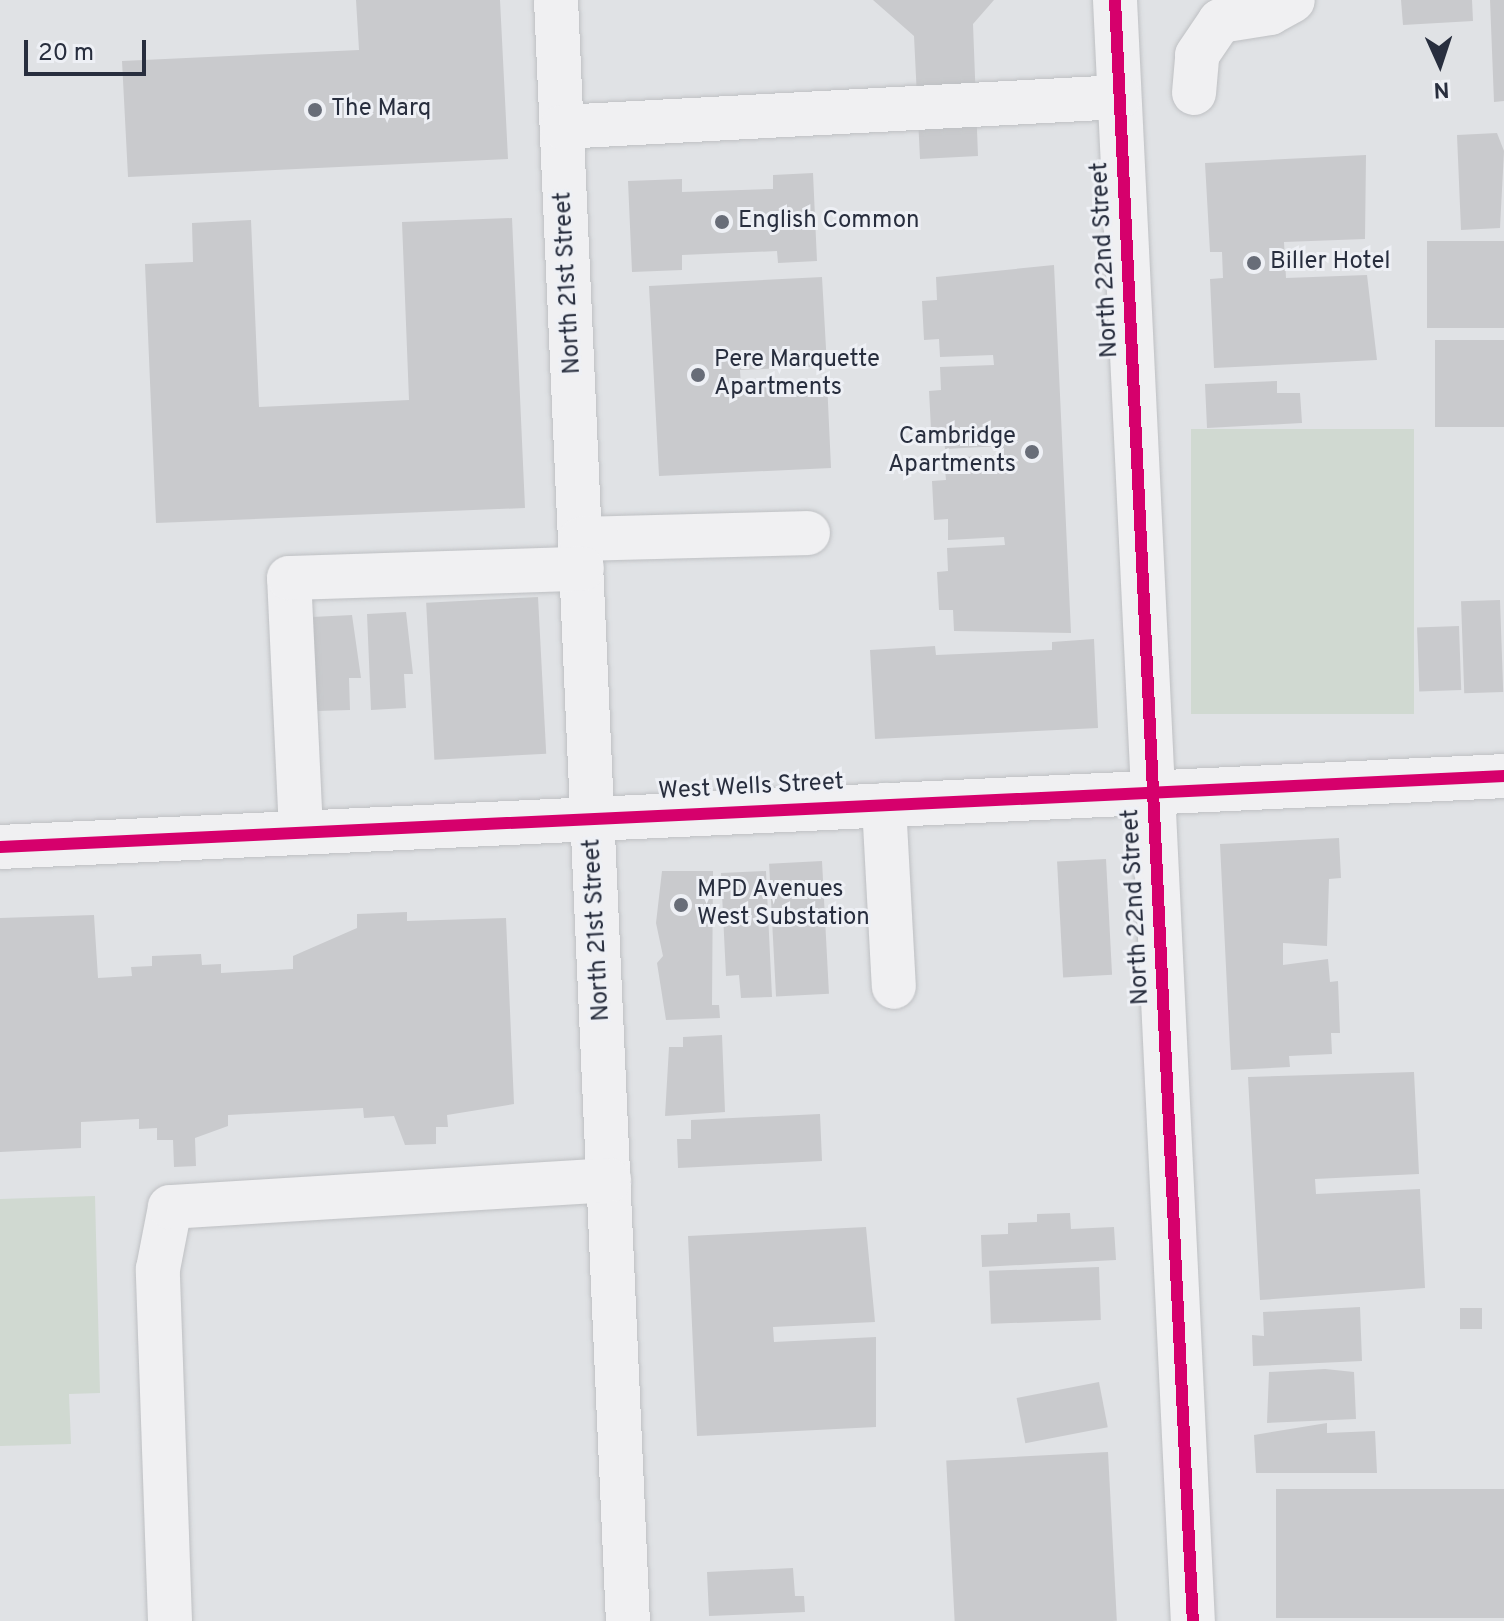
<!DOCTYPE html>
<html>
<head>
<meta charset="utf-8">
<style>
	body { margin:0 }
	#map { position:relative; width:1504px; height:1621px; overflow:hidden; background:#e0e2e5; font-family:Overpass,sans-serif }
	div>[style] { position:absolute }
	.green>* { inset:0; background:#d0d9d1; transform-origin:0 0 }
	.building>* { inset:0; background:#c9cacd; transform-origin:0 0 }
	.roads { filter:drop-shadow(0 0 2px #bec0c3) drop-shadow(0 0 2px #bec0c3) }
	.minor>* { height:44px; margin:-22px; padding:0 22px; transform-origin:22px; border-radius:22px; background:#f0f0f2 }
	.cycleway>* { height:12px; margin:-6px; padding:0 6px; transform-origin:6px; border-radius:6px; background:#d6006c }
	.dots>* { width:22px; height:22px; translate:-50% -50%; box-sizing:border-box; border:4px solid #eef0f5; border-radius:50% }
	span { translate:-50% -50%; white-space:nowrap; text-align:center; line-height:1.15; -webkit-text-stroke:6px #eef0f5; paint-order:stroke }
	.poi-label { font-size:24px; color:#282e3e }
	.left { translate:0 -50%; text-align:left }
	.right { translate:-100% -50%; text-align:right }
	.street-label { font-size:24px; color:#282e3e }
	.north { position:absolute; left:1400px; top:24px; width:80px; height:80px; -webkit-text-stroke:6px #eef0f5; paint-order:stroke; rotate:177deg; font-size:22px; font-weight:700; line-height:32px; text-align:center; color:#282e3e }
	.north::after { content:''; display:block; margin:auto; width:28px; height:36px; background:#282e3e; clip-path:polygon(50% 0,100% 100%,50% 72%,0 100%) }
	.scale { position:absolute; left:24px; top:40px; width:122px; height:36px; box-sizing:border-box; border:4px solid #282e3e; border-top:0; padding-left:10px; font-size:24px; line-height:28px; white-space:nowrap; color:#282e3e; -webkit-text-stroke:6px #eef0f5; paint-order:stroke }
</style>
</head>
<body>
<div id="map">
	<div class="green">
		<div style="left:1414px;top:429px;width:285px;height:223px;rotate:90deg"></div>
		<div style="clip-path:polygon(95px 1196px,100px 1393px,69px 1394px,71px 1444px,0 1446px,0 1199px)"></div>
	</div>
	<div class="building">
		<div style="clip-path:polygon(356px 0,500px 0,508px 159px,128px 177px,122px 61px,359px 50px)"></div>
		<div style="clip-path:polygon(873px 0,994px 0,973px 24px,978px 156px,920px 159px,914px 36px)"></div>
		<div style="clip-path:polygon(1401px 0,1472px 0,1473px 21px,1403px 25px)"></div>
		<div style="clip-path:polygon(1490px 0,1504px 0,1504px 101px,1494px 102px)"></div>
		<div style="clip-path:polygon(1497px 133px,1504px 151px,1500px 228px,1461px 230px,1457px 135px)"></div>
		<div style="clip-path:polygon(1366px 155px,1365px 239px,1284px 242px,1286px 278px,1367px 275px,1377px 360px,1214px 368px,1210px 279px,1223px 278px,1222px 252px,1210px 252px,1205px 163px)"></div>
		<div style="clip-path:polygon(813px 173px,817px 261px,778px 263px,777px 251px,682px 255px,682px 270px,632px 272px,628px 181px,682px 179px,682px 192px,773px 189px,773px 175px)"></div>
		<div style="clip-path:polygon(512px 218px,525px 508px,156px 523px,145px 264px,193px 262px,192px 223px,251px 220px,259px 407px,409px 400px,402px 222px)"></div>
		<div style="left:1504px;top:241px;width:87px;height:77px;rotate:90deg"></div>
		<div style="clip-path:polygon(1054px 265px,1071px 633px,954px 631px,953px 610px,939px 610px,937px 572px,948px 571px,947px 548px,1005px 545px,1004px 537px,948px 540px,948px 519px,934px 520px,932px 481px,946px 480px,944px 458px,1002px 455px,1001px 446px,945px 449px,943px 429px,931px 429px,929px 391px,941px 390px,940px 367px,994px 365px,993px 355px,940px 357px,939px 339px,924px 340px,922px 301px,937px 300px,936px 277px)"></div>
		<div style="clip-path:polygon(822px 277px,827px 366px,740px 370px,741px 385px,827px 381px,831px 468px,659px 476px,649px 286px)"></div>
		<div style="left:1504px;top:340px;width:87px;height:69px;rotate:90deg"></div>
		<div style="clip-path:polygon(1277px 381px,1277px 393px,1300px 393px,1302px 423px,1207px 428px,1205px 384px)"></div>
		<div style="left:538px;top:597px;width:157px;height:112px;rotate:87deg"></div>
		<div style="left:1500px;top:600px;width:92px;height:39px;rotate:88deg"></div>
		<div style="clip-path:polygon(406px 612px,413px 674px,404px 674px,406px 708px,371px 710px,367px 614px)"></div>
		<div style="clip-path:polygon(352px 615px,361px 678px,349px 678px,350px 710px,317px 711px,312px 617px)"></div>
		<div style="left:1459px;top:626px;width:64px;height:42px;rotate:88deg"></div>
		<div style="clip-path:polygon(1094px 639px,1098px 728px,875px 739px,870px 650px,935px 646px,936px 655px,1052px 650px,1052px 642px)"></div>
		<div style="clip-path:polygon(1339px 838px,1341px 878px,1329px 879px,1327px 946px,1283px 943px,1283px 965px,1328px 959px,1330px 982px,1338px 981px,1340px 1033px,1331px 1033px,1332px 1054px,1289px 1056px,1290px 1067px,1231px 1070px,1220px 844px)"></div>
		<div style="left:1106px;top:859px;width:116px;height:49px;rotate:87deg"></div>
		<div style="left:822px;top:861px;width:133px;height:53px;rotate:87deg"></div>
		<div style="clip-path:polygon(662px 871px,713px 871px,712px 1005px,719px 1005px,720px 1018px,666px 1020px,657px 963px,663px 956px,656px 923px)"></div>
		<div style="clip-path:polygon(766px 871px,772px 997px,741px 998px,739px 975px,726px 976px,721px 873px)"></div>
		<div style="clip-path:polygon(407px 912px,407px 921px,506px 918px,514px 1104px,447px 1115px,448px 1127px,436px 1127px,436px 1144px,405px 1145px,394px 1116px,364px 1118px,363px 1108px,228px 1115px,228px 1126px,195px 1138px,196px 1166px,174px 1167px,173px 1140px,157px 1140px,157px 1128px,139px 1129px,139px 1119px,81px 1122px,81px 1148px,0 1152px,0 918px,94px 915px,98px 978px,132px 976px,131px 967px,152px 966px,152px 956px,201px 954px,202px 965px,221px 964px,221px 973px,293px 969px,293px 956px,357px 928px,357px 914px)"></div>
		<div style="clip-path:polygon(722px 1035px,725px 1112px,665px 1116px,669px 1047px,683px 1047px,683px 1037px)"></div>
		<div style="clip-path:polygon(1414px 1072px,1419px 1174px,1315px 1179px,1316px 1194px,1420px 1189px,1425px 1288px,1260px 1300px,1248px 1077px)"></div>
		<div style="clip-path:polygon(820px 1114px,822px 1161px,678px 1168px,677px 1139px,691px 1139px,691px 1120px)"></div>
		<div style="clip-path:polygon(1070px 1213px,1071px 1229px,1114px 1227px,1116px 1260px,982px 1267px,981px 1235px,1008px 1234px,1008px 1223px,1037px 1222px,1037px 1214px)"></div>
		<div style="clip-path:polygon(866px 1227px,875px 1322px,773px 1327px,774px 1342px,876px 1337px,876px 1427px,697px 1436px,688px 1236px)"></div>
		<div style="left:1099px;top:1267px;width:53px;height:110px;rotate:88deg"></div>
		<div style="clip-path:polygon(1360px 1307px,1362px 1361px,1253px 1366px,1252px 1335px,1264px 1336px,1263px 1312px)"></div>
		<div style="left:1482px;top:1308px;width:21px;height:22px;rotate:90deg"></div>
		<div style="clip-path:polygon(1325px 1369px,1354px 1372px,1356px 1419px,1267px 1423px,1269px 1372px)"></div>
		<div style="left:1099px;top:1382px;width:46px;height:84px;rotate:79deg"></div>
		<div style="clip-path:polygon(1327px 1423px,1327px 1433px,1375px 1431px,1377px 1473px,1256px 1473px,1254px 1435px)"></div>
		<div style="left:1108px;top:1452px;width:169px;height:162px;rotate:87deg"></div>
		<div style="left:1504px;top:1489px;width:129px;height:228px;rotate:90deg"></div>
		<div style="clip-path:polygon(793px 1568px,795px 1596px,804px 1596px,805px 1612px,709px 1616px,707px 1572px)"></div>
	</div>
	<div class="roads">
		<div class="minor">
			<div style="left:556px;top:0;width:1623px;rotate:87.46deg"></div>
			<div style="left:1115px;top:0;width:1623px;rotate:87.25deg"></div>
			<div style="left:1194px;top:93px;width:38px;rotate:-85deg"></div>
			<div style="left:1197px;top:55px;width:41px;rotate:-55.9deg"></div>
			<div style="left:1220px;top:21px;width:51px;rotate:-9.1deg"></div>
			<div style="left:1270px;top:13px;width:26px;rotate:-29deg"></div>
			<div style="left:562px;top:127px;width:558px;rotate:-3.08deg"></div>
			<div style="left:581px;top:539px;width:227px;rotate:-1.5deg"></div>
			<div style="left:884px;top:805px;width:182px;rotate:86.9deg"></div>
			<div style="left:301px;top:831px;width:253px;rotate:-92.7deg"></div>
			<div style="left:289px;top:578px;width:293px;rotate:-1.8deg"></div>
			<div style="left:0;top:847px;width:1506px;rotate:-2.7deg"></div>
			<div style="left:170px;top:1621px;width:352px;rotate:-92deg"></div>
			<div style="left:158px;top:1269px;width:63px;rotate:-79deg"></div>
			<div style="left:170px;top:1207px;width:440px;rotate:-3.5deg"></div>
		</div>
	</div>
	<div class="cycleway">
		<div style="left:1115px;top:0;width:1623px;rotate:87.25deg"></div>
		<div style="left:0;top:847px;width:1506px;rotate:-2.7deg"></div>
	</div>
	<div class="dots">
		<div style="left:315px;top:110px;background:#686d78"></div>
		<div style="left:722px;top:222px;background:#686d78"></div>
		<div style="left:1254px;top:263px;background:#686d78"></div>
		<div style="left:698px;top:375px;background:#686d78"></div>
		<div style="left:1032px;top:452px;background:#686d78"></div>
		<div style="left:681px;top:905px;background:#686d78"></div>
	</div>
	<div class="poi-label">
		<span class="left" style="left:331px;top:110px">The Marq</span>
		<span class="left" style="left:738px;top:222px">English Common</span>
		<span class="left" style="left:1270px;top:263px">Biller Hotel</span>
		<span class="left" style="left:714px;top:375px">Pere Marquette<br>Apartments</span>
		<span class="right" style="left:1016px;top:452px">Cambridge<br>Apartments</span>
		<span class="left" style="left:697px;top:905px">MPD Avenues<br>West Substation</span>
	</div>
	<div class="street-label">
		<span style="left:1106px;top:260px;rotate:-93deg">North 22nd Street</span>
		<span style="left:569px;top:283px;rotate:-93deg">North 21st Street</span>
		<span style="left:751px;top:788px;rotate:-3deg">West Wells Street</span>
		<span style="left:1137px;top:907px;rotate:-93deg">North 22nd Street</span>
		<span style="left:598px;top:930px;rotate:-93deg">North 21st Street</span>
	</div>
	<div class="north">N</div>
	<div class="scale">20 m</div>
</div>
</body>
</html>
